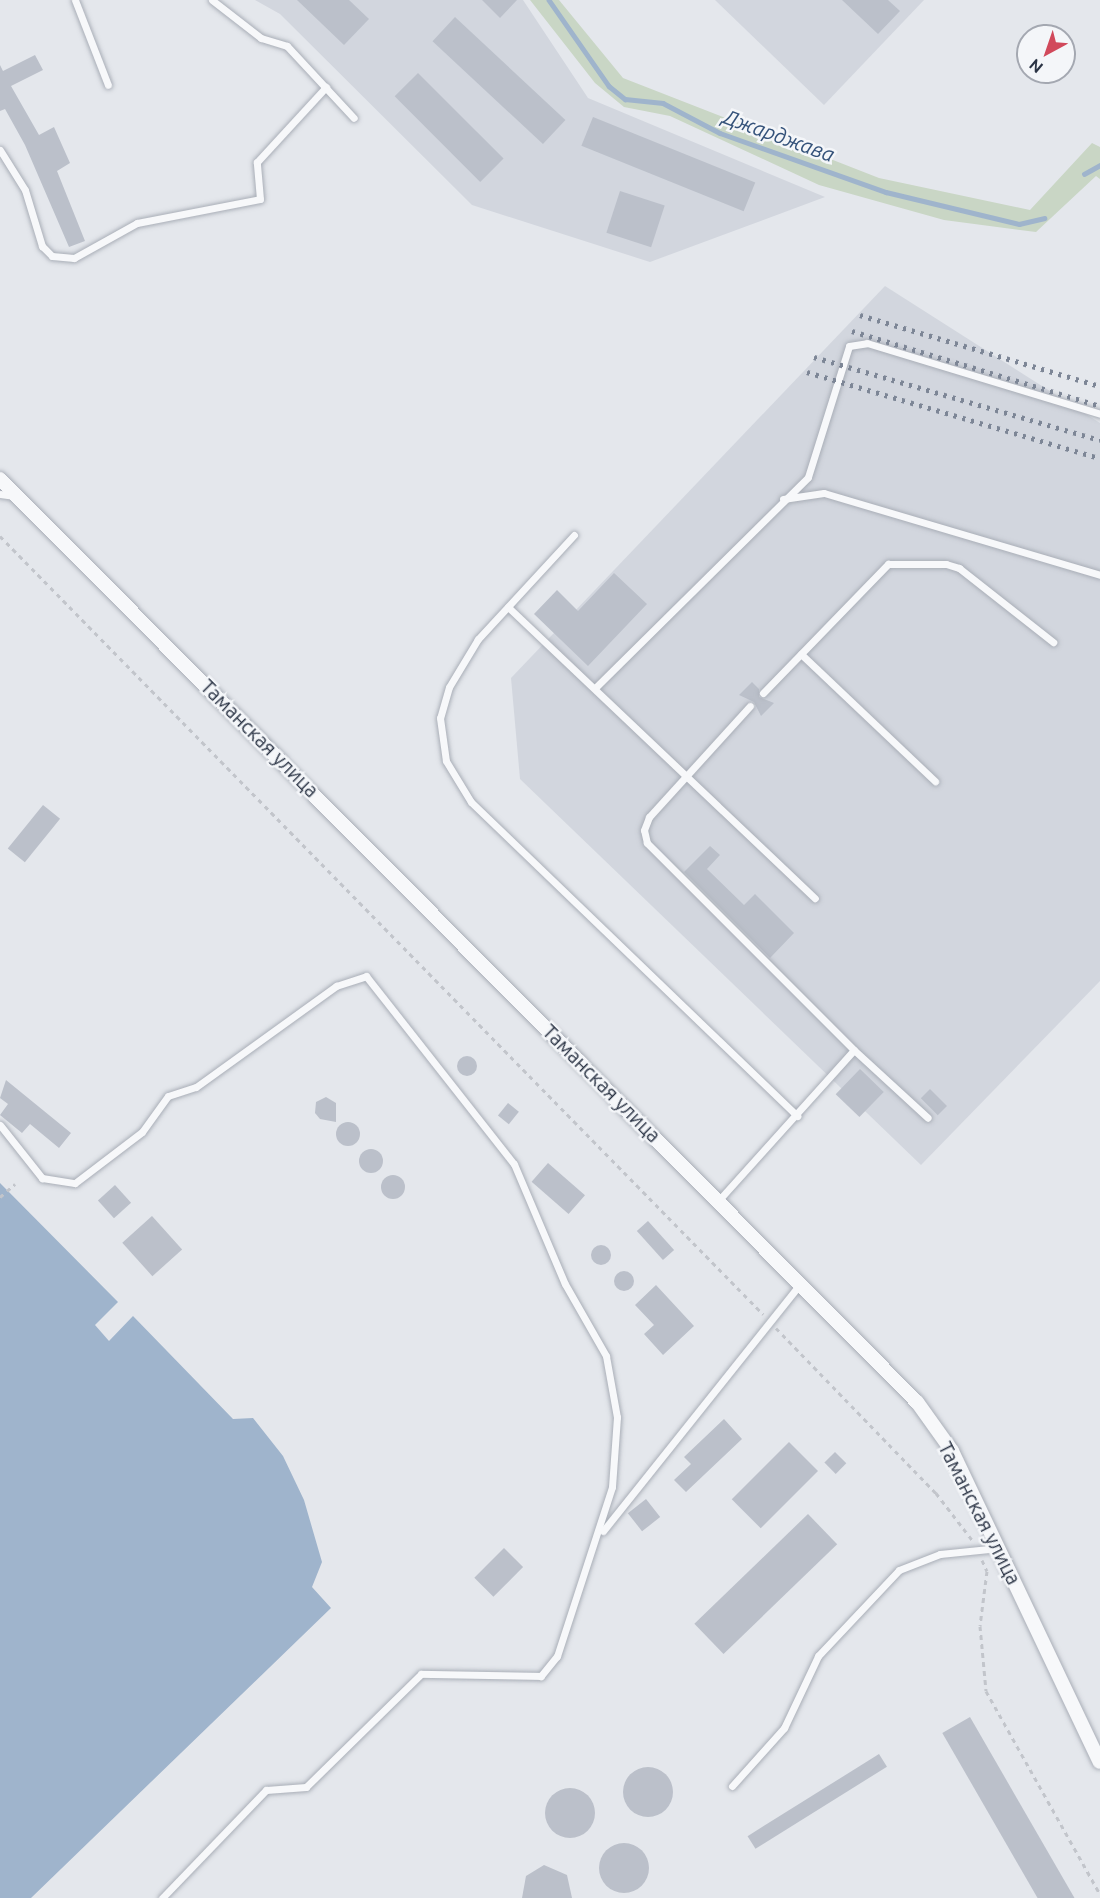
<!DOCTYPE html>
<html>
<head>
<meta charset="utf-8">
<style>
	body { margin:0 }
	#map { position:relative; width:1100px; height:1898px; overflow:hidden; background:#e4e7ec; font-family:Ubuntu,sans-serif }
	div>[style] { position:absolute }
	.built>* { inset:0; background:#d2d6de }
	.green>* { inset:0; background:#c9d6c5 }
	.water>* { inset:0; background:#9fb4cc }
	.stream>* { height:4.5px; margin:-2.25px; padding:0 2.25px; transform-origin:2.25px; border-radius:2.25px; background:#9fb4cc }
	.building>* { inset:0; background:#bbc0ca; transform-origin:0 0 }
	.round { border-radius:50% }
	.path>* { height:3px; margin-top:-1.5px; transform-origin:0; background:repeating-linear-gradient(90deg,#c2c5cb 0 4.5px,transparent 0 9px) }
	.roads { filter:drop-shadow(0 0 2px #a9aeb7) drop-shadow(0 0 2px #a9aeb7) }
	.lane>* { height:7px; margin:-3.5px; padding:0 3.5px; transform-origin:3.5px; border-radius:3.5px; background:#f7f8fa }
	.street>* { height:14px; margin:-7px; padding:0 7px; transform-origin:7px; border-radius:7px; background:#f7f8fa }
	.rail>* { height:4.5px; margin-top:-2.25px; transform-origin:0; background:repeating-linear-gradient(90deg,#7d8696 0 3px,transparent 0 9px) }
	span { translate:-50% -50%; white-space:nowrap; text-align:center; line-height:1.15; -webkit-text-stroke:5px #f4f6f9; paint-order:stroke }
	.street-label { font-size:20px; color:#2b3445 }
	.water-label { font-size:21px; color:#34527a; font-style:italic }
	.north { position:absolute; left:1016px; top:24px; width:60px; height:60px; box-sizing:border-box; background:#f4f6f9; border:2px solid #a4a8b1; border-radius:50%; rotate:220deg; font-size:16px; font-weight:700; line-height:24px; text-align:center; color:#2b3445 }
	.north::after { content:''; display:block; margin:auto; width:21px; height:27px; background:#d1495b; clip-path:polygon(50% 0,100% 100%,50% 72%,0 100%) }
</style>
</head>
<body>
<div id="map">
	<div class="built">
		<div style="clip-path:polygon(255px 0,523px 0,588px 98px,825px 197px,650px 262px,472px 205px,280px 14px)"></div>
		<div style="clip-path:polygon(715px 0,924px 0,824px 105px)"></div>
		<div style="clip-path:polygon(885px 286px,1100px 423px,1100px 981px,921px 1165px,520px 779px,511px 678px)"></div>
	</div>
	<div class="green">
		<div style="clip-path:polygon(530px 0,559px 0,623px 78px,879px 178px,1030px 210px,1092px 143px,1100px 147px,1100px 179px,1096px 176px,1036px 232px,944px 220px,819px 185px,670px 116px,624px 107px,595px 83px)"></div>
	</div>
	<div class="water">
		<div style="clip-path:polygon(0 1183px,118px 1302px,95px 1325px,109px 1341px,133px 1316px,233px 1419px,253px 1418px,283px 1456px,304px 1500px,322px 1562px,312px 1587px,331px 1608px,31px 1898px,0 1898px)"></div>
	</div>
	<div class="stream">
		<div style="left:549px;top:0;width:105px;rotate:55.1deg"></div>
		<div style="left:609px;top:86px;width:21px;rotate:39deg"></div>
		<div style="left:625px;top:99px;width:38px;rotate:6deg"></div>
		<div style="left:663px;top:103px;width:64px;rotate:27.8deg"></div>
		<div style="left:720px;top:133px;width:176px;rotate:19.6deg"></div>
		<div style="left:886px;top:192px;width:137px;rotate:13.5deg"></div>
		<div style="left:1019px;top:224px;width:26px;rotate:-13deg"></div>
		<div style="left:1084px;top:174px;width:18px;rotate:-29deg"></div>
	</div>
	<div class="building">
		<div style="clip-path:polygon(297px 0,349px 0,369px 19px,344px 45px)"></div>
		<div style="clip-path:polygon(482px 0,517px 0,500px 18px)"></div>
		<div style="clip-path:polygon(842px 0,888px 0,900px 11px,878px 34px)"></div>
		<div style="left:455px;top:17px;width:151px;height:33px;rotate:43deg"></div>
		<div style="clip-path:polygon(35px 55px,43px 70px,11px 86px,39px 135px,54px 127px,70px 163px,57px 171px,85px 241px,69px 247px,25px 145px,5px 109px,0 111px,0 65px,3px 71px)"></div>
		<div style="left:418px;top:73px;width:121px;height:33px;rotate:45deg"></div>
		<div style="left:593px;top:117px;width:175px;height:31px;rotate:22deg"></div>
		<div style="left:620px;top:191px;width:47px;height:44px;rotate:18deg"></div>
		<div style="clip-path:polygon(614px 573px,647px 604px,588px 666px,534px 614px,557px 590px,578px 611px)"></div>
		<div style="clip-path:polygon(752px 682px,759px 689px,759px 697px,774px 703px,761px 716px,754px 702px,739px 695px)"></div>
		<div style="left:43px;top:805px;width:22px;height:56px;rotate:39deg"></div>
		<div style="clip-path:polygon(710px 846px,720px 855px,707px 869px,744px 905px,755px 894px,794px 933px,770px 958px,684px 872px)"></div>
		<div class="round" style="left:457px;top:1056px;width:20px;height:20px"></div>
		<div style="left:860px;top:1069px;width:33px;height:35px;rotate:44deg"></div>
		<div style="clip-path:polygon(6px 1080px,71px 1133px,59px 1148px,30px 1124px,22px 1133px,0 1115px,8px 1104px,0 1098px)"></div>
		<div style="left:930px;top:1089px;width:24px;height:13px;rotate:45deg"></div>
		<div style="clip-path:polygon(326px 1097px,336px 1103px,336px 1122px,320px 1119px,315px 1113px,316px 1102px)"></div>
		<div style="left:508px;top:1103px;width:14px;height:16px;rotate:39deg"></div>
		<div class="round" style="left:336px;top:1122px;width:24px;height:24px"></div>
		<div class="round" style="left:359px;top:1149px;width:24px;height:24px"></div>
		<div style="left:548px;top:1163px;width:49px;height:25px;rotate:41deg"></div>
		<div class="round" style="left:381px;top:1175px;width:24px;height:24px"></div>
		<div style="left:115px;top:1185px;width:24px;height:23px;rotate:48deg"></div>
		<div style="left:152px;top:1216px;width:45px;height:40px;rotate:48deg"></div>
		<div style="left:648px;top:1221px;width:39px;height:15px;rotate:48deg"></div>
		<div class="round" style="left:591px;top:1245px;width:20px;height:20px"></div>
		<div class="round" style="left:614px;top:1271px;width:20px;height:20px"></div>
		<div style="clip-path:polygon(656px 1285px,694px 1326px,663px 1355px,644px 1334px,654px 1325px,635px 1305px)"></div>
		<div style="clip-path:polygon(724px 1419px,742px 1439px,686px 1492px,674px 1480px,691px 1464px,684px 1457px)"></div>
		<div style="left:789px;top:1442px;width:41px;height:81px;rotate:45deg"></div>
		<div style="left:835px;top:1452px;width:16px;height:15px;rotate:45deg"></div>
		<div style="left:646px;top:1499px;width:23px;height:23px;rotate:52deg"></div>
		<div style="left:808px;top:1514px;width:42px;height:158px;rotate:46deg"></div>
		<div style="left:504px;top:1548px;width:27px;height:42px;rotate:45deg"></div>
		<div style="left:970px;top:1717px;width:209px;height:32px;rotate:60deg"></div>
		<div style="left:879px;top:1754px;width:15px;height:155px;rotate:58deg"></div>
		<div class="round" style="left:623px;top:1767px;width:50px;height:50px"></div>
		<div class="round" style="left:545px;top:1788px;width:50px;height:50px"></div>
		<div class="round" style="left:599px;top:1843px;width:50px;height:50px"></div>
		<div style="clip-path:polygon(544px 1865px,567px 1875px,572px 1898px,522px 1898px,526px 1876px)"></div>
	</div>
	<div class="path">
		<div style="left:0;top:536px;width:1090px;rotate:45.56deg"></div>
		<div style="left:0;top:1197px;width:20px;rotate:-41deg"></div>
		<div style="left:776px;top:1328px;width:230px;rotate:45.9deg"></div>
		<div style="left:936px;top:1493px;width:61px;rotate:52.4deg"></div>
		<div style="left:982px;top:1560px;width:12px;rotate:66deg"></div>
		<div style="left:987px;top:1571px;width:55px;rotate:97.3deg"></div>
		<div style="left:980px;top:1626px;width:65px;rotate:84.7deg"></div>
		<div style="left:986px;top:1691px;width:233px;rotate:60.7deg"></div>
	</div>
	<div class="roads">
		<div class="lane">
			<div style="left:75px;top:0;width:91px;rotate:68.8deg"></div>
			<div style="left:212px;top:0;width:62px;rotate:37.8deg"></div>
			<div style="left:261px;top:38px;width:27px;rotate:17deg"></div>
			<div style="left:287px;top:46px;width:98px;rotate:47.1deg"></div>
			<div style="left:0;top:150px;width:47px;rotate:58deg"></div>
			<div style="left:25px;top:190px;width:59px;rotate:73.1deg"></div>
			<div style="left:42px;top:246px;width:14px;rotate:45deg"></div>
			<div style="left:52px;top:256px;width:22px;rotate:5deg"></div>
			<div style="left:74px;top:258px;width:72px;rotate:-29.1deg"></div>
			<div style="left:137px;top:223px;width:125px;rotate:-11deg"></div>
			<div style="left:260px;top:199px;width:37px;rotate:-95deg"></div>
			<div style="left:257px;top:162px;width:102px;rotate:-47.4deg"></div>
			<div style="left:0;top:494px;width:15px;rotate:8deg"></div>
			<div style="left:783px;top:499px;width:41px;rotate:-8.3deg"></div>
			<div style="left:824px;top:493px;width:288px;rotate:16.5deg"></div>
			<div style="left:574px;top:535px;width:142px;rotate:132.7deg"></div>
			<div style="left:478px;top:639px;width:56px;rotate:121.1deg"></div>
			<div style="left:449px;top:687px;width:32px;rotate:106deg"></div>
			<div style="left:440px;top:718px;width:43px;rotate:82.1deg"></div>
			<div style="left:446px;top:761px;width:48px;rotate:58.6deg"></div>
			<div style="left:471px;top:802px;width:453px;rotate:43.9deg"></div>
			<div style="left:508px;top:607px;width:423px;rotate:43.5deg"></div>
			<div style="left:801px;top:654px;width:185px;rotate:43.5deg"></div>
			<div style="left:596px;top:687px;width:298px;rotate:-44.7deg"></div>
			<div style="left:808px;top:477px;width:137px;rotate:-72.6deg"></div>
			<div style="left:849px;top:346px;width:18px;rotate:-9deg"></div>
			<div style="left:867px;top:343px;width:244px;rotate:16.9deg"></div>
			<div style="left:763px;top:693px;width:180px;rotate:-45.9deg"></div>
			<div style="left:888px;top:564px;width:58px"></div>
			<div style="left:946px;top:564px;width:14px;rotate:17deg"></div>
			<div style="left:959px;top:568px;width:120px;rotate:38.2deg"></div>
			<div style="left:854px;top:1050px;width:100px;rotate:42.6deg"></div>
			<div style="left:0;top:1125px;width:68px;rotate:51.6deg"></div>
			<div style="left:42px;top:1178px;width:33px;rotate:9deg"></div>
			<div style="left:75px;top:1183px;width:84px;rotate:-37.3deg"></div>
			<div style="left:142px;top:1132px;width:44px;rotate:-54.2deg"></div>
			<div style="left:168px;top:1096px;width:29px;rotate:-18deg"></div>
			<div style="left:196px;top:1087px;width:173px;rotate:-35.8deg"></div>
			<div style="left:336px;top:986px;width:32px;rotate:-18deg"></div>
			<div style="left:366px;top:976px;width:239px;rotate:51.8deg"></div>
			<div style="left:514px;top:1164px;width:130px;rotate:67deg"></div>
			<div style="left:565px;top:1284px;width:83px;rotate:60.3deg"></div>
			<div style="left:606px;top:1356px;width:62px;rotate:79.8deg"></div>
			<div style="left:617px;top:1417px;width:70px;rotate:94.1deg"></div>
			<div style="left:612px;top:1487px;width:178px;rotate:108deg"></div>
			<div style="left:557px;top:1656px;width:26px;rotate:129deg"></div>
			<div style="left:541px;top:1676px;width:120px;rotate:-179deg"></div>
			<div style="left:421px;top:1674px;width:161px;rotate:135.5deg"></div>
			<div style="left:306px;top:1787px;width:40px;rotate:175.7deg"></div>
			<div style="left:266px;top:1790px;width:150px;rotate:133.9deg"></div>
			<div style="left:718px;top:1201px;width:203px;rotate:-48deg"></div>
			<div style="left:854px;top:1050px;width:293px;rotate:-135deg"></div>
			<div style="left:647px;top:843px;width:13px;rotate:-103deg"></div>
			<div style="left:644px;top:830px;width:14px;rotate:-69deg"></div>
			<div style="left:649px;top:817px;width:150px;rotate:-47.7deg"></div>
			<div style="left:603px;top:1531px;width:316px;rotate:-51.4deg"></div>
			<div style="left:732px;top:1786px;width:78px;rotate:-48.1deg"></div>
			<div style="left:784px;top:1728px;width:80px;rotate:-64.7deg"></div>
			<div style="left:818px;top:1656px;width:118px;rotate:-46.7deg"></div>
			<div style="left:899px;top:1570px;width:44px;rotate:-21.3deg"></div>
			<div style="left:940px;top:1554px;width:59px;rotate:-5.8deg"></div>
		</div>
		<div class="street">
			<div style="left:0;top:479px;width:1301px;rotate:45.19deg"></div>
			<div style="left:917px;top:1402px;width:60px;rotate:54.5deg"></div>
			<div style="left:952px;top:1451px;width:344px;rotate:64.6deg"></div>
		</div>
	</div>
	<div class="rail">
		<div style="left:860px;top:315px;width:250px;rotate:16.5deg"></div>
		<div style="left:852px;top:331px;width:259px;rotate:16.8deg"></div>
		<div style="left:814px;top:357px;width:298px;rotate:16.2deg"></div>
		<div style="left:807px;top:372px;width:305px;rotate:16.4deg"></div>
	</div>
	<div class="street-label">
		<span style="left:260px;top:738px;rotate:45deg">Таманская улица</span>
		<span style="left:602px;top:1083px;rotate:45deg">Таманская улица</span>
		<span style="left:980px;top:1513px;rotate:63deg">Таманская улица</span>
	</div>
	<div class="water-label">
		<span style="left:779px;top:135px;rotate:20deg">Джарджава</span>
	</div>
	<div class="north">N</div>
</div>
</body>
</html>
